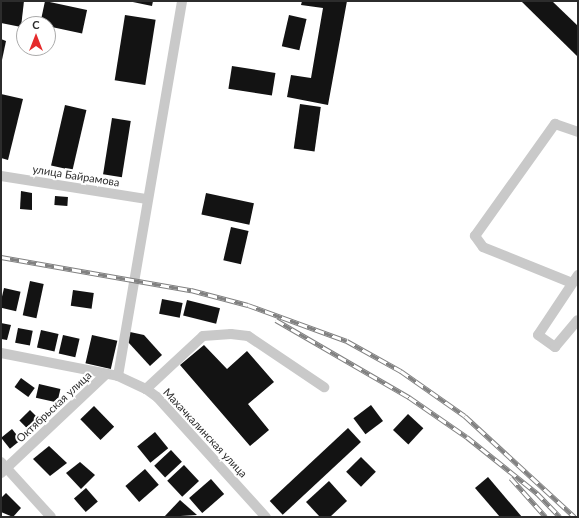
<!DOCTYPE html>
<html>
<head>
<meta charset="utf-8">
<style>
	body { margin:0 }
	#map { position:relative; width:579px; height:518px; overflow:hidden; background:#fff; font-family:Lato,sans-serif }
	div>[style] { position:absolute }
	.building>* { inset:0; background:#131313; transform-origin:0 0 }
	.minor>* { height:10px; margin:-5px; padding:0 5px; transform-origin:5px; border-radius:5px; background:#c9c9c9 }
	.rail>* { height:4.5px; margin-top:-2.25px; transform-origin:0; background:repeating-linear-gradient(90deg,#fff 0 9px,#818181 0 18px); box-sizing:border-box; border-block:1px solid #818181 }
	span { translate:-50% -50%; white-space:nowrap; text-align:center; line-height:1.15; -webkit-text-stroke:4px #fff; paint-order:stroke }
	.street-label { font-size:11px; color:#2c2c2c }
	.frame { position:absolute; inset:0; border:2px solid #2c2c2c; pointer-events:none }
	.north { position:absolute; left:16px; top:16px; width:40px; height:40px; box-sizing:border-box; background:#fff; border:1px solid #ababab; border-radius:50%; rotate:0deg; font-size:11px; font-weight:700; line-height:16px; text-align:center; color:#2c2c2c }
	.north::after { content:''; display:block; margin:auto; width:14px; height:18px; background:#e52b2c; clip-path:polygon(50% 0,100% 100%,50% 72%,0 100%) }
</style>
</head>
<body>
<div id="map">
	<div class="building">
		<div style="clip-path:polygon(1px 1px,24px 1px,21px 27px,1px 23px)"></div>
		<div style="left:45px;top:1px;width:43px;height:24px;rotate:12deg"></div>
		<div style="clip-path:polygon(128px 1px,153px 1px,152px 6px)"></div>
		<div style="clip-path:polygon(302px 1px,347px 1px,328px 105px,287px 97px,291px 75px,311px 78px,323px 8px,301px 5px)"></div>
		<div style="clip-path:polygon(521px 1px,552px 1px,578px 26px,578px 57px)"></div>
		<div style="left:125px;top:15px;width:31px;height:66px;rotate:9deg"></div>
		<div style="left:289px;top:15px;width:18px;height:32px;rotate:13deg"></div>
		<div style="clip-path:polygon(1px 39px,6px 41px,2px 60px,1px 60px)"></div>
		<div style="left:232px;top:66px;width:44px;height:23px;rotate:9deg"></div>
		<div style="clip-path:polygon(1px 94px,23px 99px,8px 160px,1px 158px)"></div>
		<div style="left:300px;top:104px;width:21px;height:45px;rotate:8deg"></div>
		<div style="left:65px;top:105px;width:22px;height:62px;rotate:13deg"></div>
		<div style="left:112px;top:118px;width:19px;height:57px;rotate:9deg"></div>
		<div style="clip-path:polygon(21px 191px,32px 193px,32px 210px,20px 209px)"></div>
		<div style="left:206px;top:193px;width:49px;height:22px;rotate:12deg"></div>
		<div style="left:55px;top:196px;width:13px;height:9px;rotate:4deg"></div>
		<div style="left:231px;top:227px;width:18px;height:34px;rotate:13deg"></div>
		<div style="left:30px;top:281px;width:14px;height:35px;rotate:12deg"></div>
		<div style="left:4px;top:288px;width:17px;height:20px;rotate:13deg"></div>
		<div style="left:73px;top:290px;width:21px;height:16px;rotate:8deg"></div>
		<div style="left:162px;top:299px;width:21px;height:15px;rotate:11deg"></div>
		<div style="left:187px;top:300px;width:34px;height:16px;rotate:14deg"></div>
		<div style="clip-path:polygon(1px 323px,11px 325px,7px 340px,1px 339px)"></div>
		<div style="left:18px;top:328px;width:15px;height:15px;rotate:11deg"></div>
		<div style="left:41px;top:330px;width:18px;height:18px;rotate:13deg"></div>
		<div style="clip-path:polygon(130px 332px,144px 335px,162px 355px,150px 366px,128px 342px)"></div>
		<div style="left:63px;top:335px;width:17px;height:19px;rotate:13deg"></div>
		<div style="left:92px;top:335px;width:26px;height:29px;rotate:13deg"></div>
		<div style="clip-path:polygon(204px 345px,227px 369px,247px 351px,274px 382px,248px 404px,269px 430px,250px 446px,180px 365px)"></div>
		<div style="left:21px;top:378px;width:17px;height:11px;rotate:36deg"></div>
		<div style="left:39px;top:384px;width:22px;height:14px;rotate:13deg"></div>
		<div style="left:371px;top:405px;width:20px;height:22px;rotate:53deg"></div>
		<div style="left:94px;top:406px;width:29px;height:19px;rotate:46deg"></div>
		<div style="left:30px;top:410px;width:17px;height:15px;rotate:45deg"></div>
		<div style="left:408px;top:414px;width:21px;height:22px;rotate:43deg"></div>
		<div style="left:348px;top:428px;width:19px;height:107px;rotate:47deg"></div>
		<div style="left:12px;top:429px;width:14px;height:14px;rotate:51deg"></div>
		<div style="left:155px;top:432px;width:21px;height:23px;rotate:51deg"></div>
		<div style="clip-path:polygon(49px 446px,67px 463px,50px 476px,33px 459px)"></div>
		<div style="left:171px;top:450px;width:16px;height:23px;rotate:47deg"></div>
		<div style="left:361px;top:457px;width:21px;height:21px;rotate:45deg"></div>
		<div style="clip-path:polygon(80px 462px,95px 475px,81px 489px,66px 473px)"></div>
		<div style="left:184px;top:465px;width:22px;height:23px;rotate:47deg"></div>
		<div style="left:145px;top:469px;width:21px;height:26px;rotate:49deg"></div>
		<div style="clip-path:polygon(488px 477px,522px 517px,500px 517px,475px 488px)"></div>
		<div style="left:211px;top:479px;width:20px;height:29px;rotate:49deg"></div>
		<div style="clip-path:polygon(329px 481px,347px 501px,330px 517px,320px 517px,306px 502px)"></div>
		<div style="left:86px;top:488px;width:18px;height:16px;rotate:49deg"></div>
		<div style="clip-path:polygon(6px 493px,21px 508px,13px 517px,1px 512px,1px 498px)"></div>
		<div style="clip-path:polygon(180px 500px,197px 515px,164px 517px)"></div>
	</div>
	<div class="minor">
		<div style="left:1px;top:176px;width:148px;rotate:9deg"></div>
		<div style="left:578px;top:275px;width:72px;rotate:123.7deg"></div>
		<div style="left:538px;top:335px;width:21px;rotate:35deg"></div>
		<div style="left:555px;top:347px;width:35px;rotate:-50deg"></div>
		<div style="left:572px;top:283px;width:96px;rotate:-158deg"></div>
		<div style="left:483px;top:247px;width:14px;rotate:-126deg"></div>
		<div style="left:475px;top:236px;width:138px;rotate:-54.5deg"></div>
		<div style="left:555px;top:124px;width:24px;rotate:19deg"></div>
		<div style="left:1px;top:353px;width:119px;rotate:11.1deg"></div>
		<div style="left:118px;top:376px;width:31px;rotate:25deg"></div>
		<div style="left:146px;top:389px;width:14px;rotate:36deg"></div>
		<div style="left:157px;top:397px;width:162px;rotate:47.8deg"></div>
		<div style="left:118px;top:376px;width:380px;rotate:-80.3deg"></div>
		<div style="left:146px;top:389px;width:78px;rotate:-42.9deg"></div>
		<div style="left:203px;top:336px;width:28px;rotate:-4deg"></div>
		<div style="left:231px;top:334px;width:17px;rotate:7deg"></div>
		<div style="left:248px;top:336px;width:92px;rotate:33.9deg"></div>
		<div style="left:1px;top:462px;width:74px;rotate:47.7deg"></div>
		<div style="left:1px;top:473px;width:144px;rotate:-43.3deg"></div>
	</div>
	<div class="rail">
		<div style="left:1px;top:257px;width:193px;rotate:9.9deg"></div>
		<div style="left:191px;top:290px;width:59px;rotate:14.7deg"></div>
		<div style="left:248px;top:305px;width:105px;rotate:20deg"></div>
		<div style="left:347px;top:341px;width:62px;rotate:29.1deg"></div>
		<div style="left:401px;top:371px;width:78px;rotate:35.1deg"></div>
		<div style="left:465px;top:416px;width:149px;rotate:42.6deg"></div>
		<div style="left:276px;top:320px;width:154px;rotate:30.1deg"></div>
		<div style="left:409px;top:397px;width:70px;rotate:34.6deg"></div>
		<div style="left:467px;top:437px;width:90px;rotate:38.7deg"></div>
		<div style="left:537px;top:493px;width:33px;rotate:46deg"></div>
		<div style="left:511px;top:478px;width:52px;rotate:48.1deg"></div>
	</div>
	<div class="street-label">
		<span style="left:76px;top:176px;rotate:9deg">улица Байрамова</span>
		<span style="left:54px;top:407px;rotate:-43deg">Октябрьская улица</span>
		<span style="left:205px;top:433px;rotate:47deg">Махачкалинская улица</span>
	</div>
	<div class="frame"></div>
	<div class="north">С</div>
</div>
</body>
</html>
